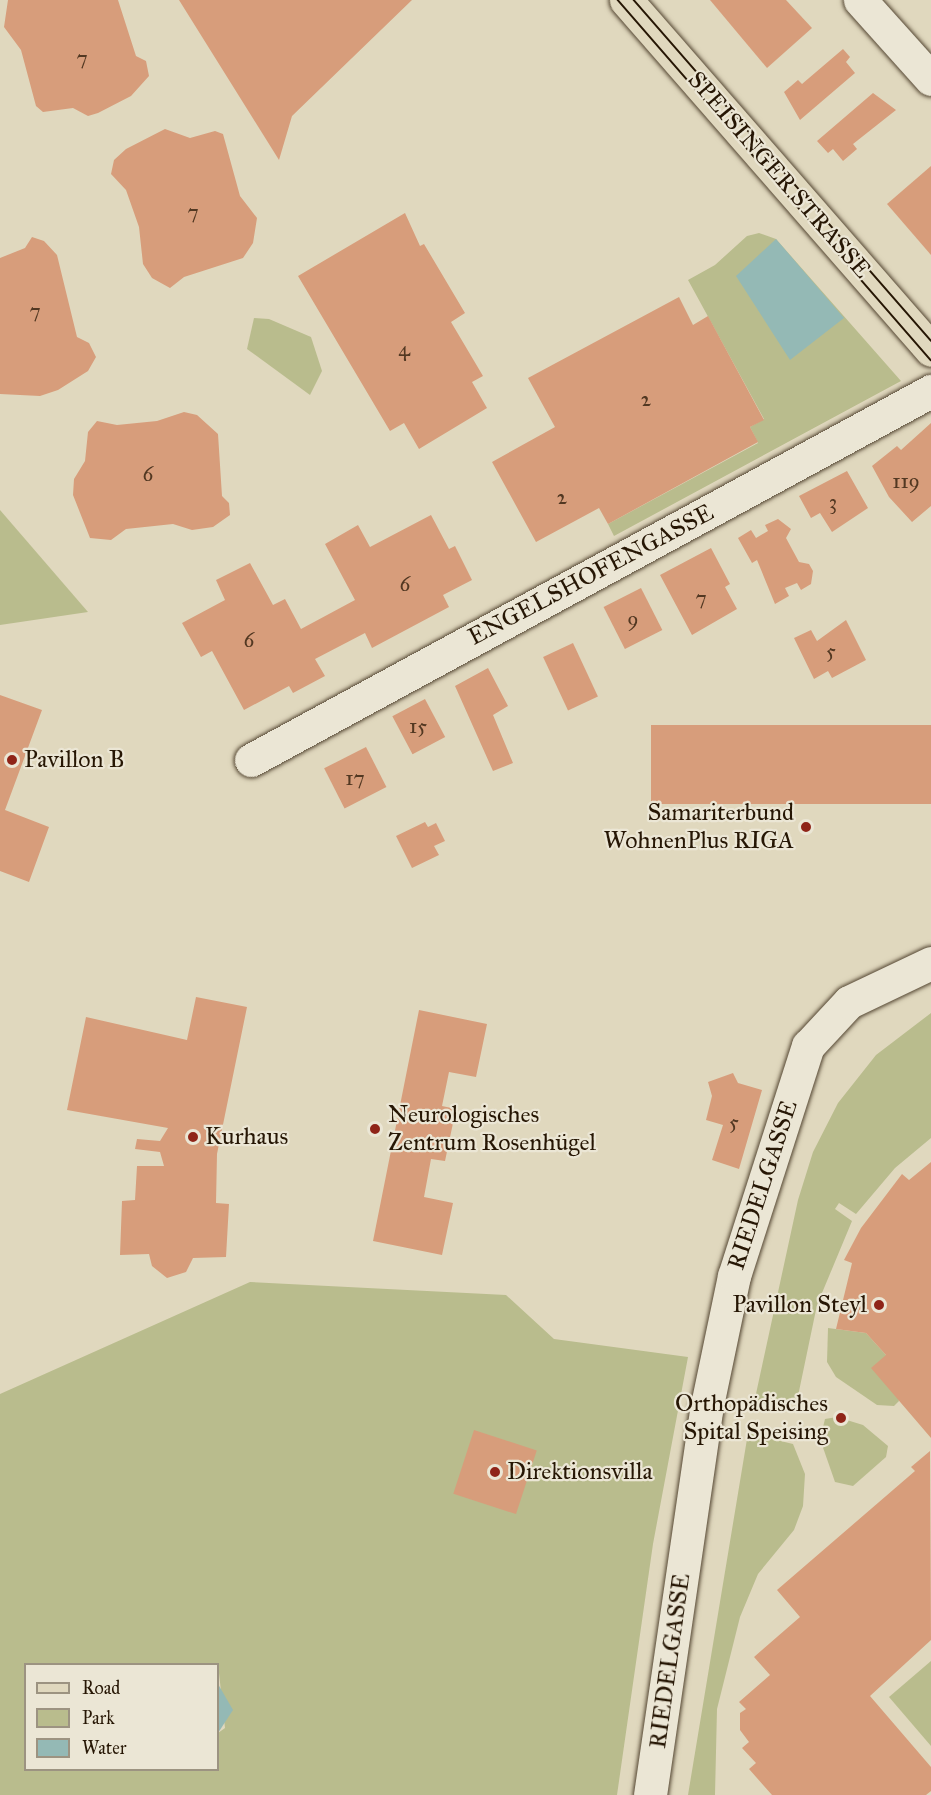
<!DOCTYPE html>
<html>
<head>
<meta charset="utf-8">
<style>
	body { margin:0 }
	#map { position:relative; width:931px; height:1795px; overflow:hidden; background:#e0d8be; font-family:"IM FELL Great Primer",serif }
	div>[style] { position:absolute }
	.green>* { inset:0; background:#b9bc8d }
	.water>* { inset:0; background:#94b9b5 }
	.building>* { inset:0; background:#d79d7b; transform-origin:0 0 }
	.roads { filter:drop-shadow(0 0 2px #544632) drop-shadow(0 0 2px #544632) }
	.minor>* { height:33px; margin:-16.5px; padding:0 16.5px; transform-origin:16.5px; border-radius:16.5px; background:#ebe6d5 }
	.major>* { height:33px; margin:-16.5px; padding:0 16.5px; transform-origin:16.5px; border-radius:16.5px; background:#e0d8be }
	.tram>* { height:1.5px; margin:-0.75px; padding:0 0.75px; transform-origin:0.75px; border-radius:0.75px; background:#261604 }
	.dots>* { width:16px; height:16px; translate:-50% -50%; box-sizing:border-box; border:3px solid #ebe6d5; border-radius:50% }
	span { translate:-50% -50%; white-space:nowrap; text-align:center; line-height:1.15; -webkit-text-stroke:4.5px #ebe6d5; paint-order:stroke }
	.number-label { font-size:21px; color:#523822 }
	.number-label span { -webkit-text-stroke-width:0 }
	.street-label { font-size:24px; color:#261604 }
	.poi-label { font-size:24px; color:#261604 }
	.left { translate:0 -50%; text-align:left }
	.right { translate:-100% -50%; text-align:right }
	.legend { position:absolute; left:24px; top:1663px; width:195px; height:108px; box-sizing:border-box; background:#ebe6d5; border:2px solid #9c9381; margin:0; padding:8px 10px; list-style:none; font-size:18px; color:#261604 }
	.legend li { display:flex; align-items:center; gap:12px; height:30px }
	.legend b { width:30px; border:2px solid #9c9381 }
</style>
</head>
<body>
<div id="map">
	<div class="green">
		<div style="clip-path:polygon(759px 233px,776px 239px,901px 381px,614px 536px,608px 524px,758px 443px,750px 427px,764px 419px,688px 280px,715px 265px,747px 236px)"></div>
		<div style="clip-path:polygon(254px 318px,269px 319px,311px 337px,322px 371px,310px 395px,247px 349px)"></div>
		<div style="clip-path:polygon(0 510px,88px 612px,0 625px)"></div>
		<div style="clip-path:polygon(931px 1013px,931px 1138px,895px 1168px,856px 1214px,839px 1203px,835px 1209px,852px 1221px,817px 1305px,798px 1396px,788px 1405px,754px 1403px,798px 1200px,813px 1152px,838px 1103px,876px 1055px)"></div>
		<div style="clip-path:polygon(evenodd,250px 1282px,506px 1295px,554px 1339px,688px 1357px,653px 1544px,617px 1795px,0 1795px,0 1394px,250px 1282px,26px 1664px,218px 1664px,225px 1728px,218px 1733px,218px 1770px,26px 1770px,26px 1664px)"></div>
		<div style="clip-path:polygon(828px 1328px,866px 1333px,886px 1355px,899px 1401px,894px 1406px,877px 1405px,836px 1377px,827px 1362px)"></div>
		<div style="clip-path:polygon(837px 1417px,863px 1425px,888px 1446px,886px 1457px,853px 1486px,835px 1482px,820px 1439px,825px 1419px)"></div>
		<div style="clip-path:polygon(748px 1433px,793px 1444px,805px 1474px,803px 1506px,794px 1530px,758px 1574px,740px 1617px,717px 1709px,715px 1795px,688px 1795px)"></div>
		<div style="clip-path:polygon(931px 1661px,931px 1746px,889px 1697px)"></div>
	</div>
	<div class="water">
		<div style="clip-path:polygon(776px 239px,844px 318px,790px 360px,736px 276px)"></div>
		<div style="clip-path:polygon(218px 1684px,233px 1710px,218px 1733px)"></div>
	</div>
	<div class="building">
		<div style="clip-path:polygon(8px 0,118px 0,136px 56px,146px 61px,149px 76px,131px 96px,98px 113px,88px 116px,73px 108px,43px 112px,36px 106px,21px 50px,4px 27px)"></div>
		<div style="clip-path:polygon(179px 0,412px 0,292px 116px,279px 160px)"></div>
		<div style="clip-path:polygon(710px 0,786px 0,812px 28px,767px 68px)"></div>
		<div style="clip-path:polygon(843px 49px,850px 57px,846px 62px,855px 73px,800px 120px,784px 92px,798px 80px,802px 84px)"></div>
		<div style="clip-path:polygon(873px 93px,896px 110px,853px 144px,857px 149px,843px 161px,833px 149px,828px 153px,817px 141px)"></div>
		<div style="clip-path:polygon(165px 129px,190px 138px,215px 131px,223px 134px,240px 196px,257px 218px,253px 243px,243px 258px,184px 277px,170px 288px,152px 278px,143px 264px,139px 227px,126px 190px,111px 174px,114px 160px,126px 149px)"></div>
		<div style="clip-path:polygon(931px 166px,931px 255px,887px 204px)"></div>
		<div style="clip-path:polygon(405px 213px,420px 246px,424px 244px,465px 313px,451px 322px,483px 376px,472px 382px,487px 408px,419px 449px,404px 423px,390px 431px,298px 276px)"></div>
		<div style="clip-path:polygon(32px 237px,44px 241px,57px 255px,77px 337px,89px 343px,96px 357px,88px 371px,58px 390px,40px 396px,0 394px,0 258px,25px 248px)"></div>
		<div style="clip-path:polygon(679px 297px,693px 325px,708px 316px,764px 420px,750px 427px,758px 442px,608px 524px,599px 508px,536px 542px,492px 462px,555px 427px,528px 378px)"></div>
		<div style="clip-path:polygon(184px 412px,197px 415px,218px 434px,222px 496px,229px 503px,230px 515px,213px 527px,192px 530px,173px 524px,126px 529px,111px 540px,90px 538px,73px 495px,74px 479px,85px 461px,88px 432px,97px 421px,117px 425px,157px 421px)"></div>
		<div style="clip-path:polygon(931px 423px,931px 506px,912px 522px,889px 497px,872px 466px,897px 446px,901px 450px)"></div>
		<div style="clip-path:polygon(847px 471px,868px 508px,832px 532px,820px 513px,811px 518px,799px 496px)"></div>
		<div style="clip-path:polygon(431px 515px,449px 549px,455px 546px,472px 580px,443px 595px,449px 607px,372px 648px,365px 633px,315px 659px,325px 676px,293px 693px,289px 686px,244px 710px,212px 651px,201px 657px,182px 623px,225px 600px,216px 580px,250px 563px,273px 605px,285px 599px,301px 629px,355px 600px,325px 544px,358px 525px,370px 547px)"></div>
		<div style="clip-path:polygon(778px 519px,791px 529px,786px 538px,799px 562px,809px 564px,813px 571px,811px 584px,801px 590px,797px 583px,785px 588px,789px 596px,775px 604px,757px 560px,752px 563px,738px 538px,751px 530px,756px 538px,768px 531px,765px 525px)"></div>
		<div style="clip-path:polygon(711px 548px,730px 584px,725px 587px,737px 609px,692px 635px,660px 575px)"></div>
		<div style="left:641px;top:588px;width:47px;height:42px;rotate:63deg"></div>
		<div style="clip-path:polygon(846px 620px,866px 660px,832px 678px,828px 671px,814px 679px,794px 638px,811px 630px,817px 641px)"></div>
		<div style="left:573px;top:643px;width:59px;height:33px;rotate:65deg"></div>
		<div style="clip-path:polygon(488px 668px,508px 706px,493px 715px,513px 763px,493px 771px,455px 686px)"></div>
		<div style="clip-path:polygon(0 695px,42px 710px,5px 810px,49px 827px,29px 882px,0 871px)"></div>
		<div style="left:425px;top:699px;width:43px;height:37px;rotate:62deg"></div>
		<div style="left:931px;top:725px;width:79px;height:280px;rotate:90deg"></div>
		<div style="left:366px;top:747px;width:45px;height:47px;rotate:63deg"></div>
		<div style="clip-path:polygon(425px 822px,428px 827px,436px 823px,445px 841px,434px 846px,439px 855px,412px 868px,396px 836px)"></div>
		<div style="clip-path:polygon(196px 997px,247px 1007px,217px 1154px,216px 1203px,229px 1204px,226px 1257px,193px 1258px,186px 1272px,167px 1278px,152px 1266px,149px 1254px,120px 1255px,122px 1201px,135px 1200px,137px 1166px,164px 1166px,160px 1152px,135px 1149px,137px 1139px,160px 1141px,168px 1128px,67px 1110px,86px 1017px,187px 1040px)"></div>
		<div style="clip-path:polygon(419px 1010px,487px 1024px,476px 1077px,449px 1072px,442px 1106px,456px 1109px,445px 1161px,431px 1159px,424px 1197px,453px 1203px,442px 1255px,373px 1241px)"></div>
		<div style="clip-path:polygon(733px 1073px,738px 1083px,762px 1090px,739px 1169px,712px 1160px,723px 1125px,706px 1120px,712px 1096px,708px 1082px)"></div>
		<div style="clip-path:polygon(931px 1162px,931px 1438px,871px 1368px,886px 1355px,866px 1333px,836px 1329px,852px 1263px,844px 1260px,861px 1228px,902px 1174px,909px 1180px)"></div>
		<div style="left:474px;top:1430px;width:66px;height:67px;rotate:18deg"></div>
		<div style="clip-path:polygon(930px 1451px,931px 1640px,870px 1696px,931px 1767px,931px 1791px,926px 1795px,772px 1795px,749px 1769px,756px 1763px,742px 1748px,749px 1742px,740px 1730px,740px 1713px,746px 1709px,739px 1702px,770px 1675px,754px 1657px,800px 1617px,777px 1590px,915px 1471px,911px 1467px)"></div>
	</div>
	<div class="roads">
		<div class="minor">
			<div style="left:860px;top:0;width:106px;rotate:48.1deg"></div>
			<div style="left:251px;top:760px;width:774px;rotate:-28.49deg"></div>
			<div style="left:650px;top:1795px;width:389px;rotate:-81.7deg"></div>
			<div style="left:706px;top:1410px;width:137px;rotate:-78.2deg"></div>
			<div style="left:734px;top:1276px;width:242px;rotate:-72.2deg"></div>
			<div style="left:808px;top:1046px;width:60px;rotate:-47deg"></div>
			<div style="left:849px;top:1002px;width:91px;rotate:-25.4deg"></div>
		</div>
		<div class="major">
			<div style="left:626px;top:0;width:464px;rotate:48.9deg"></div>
		</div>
	</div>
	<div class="tram">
		<div style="left:618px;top:0;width:477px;rotate:49deg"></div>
		<div style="left:634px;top:0;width:452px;rotate:48.9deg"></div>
	</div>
	<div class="dots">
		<div style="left:12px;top:760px;background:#8f2418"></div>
		<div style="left:806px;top:827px;background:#8f2418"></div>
		<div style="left:375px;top:1129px;background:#8f2418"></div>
		<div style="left:193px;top:1137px;background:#8f2418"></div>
		<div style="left:879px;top:1305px;background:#8f2418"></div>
		<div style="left:841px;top:1418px;background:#8f2418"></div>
		<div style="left:495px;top:1472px;background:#8f2418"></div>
	</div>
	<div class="number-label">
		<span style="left:82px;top:58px">7</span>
		<span style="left:193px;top:212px">7</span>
		<span style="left:35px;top:311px">7</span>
		<span style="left:404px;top:349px">4</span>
		<span style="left:646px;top:399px">2</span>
		<span style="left:148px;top:474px">6</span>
		<span style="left:906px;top:481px">119</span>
		<span style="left:562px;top:497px">2</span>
		<span style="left:833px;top:502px">3</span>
		<span style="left:405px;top:584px">6</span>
		<span style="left:701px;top:598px">7</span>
		<span style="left:633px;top:619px">9</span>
		<span style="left:249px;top:640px">6</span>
		<span style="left:831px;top:651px">5</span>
		<span style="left:418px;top:726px">15</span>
		<span style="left:355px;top:778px">17</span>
		<span style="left:734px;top:1122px">5</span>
	</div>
	<div class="street-label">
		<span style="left:779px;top:175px;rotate:49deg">SPEISINGER STRASSE</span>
		<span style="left:591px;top:575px;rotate:-28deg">ENGELSHOFENGASSE</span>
		<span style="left:763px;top:1185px;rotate:-72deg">RIEDELGASSE</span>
		<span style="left:670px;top:1661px;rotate:-82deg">RIEDELGASSE</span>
	</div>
	<div class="poi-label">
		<span class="left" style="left:24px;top:760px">Pavillon B</span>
		<span class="right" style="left:794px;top:827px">Samariterbund<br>WohnenPlus RIGA</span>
		<span class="left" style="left:388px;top:1129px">Neurologisches<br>Zentrum Rosenhügel</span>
		<span class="left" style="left:205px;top:1137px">Kurhaus</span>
		<span class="right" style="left:867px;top:1305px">Pavillon Steyl</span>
		<span class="right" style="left:828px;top:1418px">Orthopädisches<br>Spital Speising</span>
		<span class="left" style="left:507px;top:1472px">Direktionsvilla</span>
	</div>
	<ul class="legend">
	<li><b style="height:8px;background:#e0d8be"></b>Road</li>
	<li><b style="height:16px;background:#b9bc8d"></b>Park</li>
	<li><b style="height:16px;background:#94b9b5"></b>Water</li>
	</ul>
</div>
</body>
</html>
